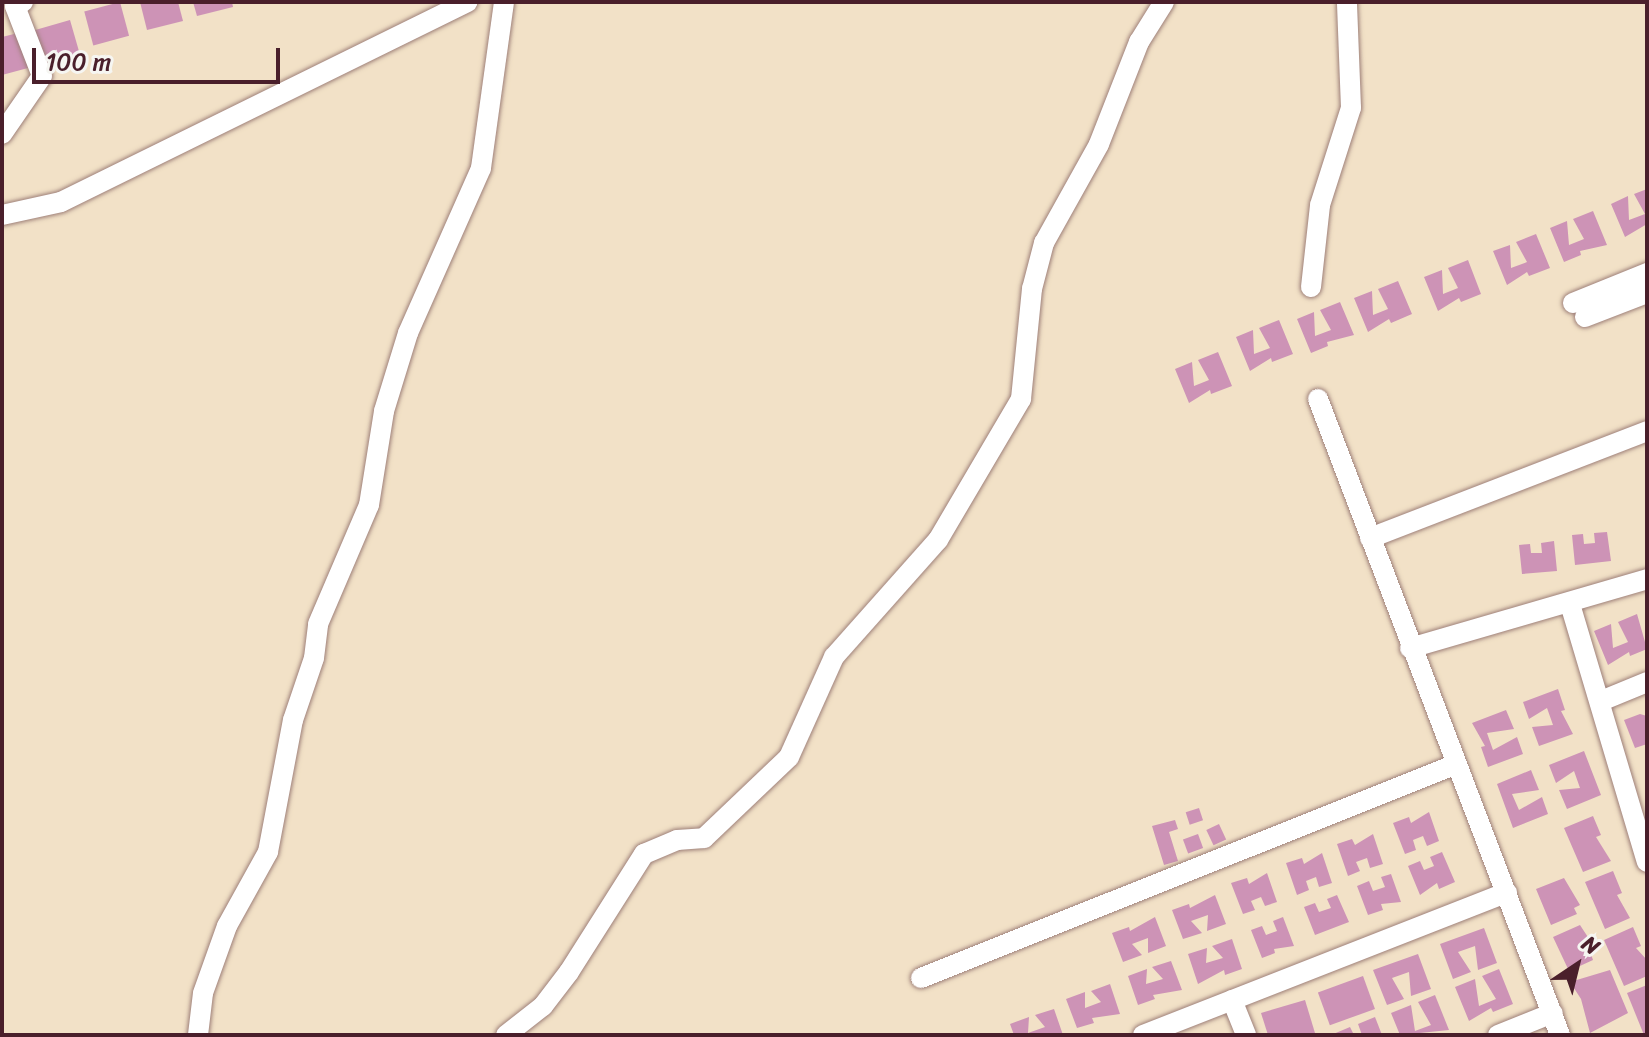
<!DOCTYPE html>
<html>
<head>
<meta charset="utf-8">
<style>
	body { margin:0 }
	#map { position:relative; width:1649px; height:1037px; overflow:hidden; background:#f2e1c7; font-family:Sriracha,sans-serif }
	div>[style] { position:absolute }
	.building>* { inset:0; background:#cd93b6; transform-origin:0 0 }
	.roads { filter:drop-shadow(0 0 2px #9e8079) drop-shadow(0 0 2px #9e8079) }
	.street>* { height:20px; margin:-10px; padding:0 10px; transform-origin:10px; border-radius:10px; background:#fff }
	span { translate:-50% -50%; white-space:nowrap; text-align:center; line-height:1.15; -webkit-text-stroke:7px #f6f6f2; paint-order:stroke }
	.frame { position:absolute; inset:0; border:4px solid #4a1f2b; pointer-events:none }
	.north { position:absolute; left:1537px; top:925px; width:80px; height:80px; -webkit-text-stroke:6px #f6f6f2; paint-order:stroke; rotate:35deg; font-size:22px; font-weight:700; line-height:32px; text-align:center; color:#4a1f2b }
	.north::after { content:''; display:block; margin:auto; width:28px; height:36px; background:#4a1f2b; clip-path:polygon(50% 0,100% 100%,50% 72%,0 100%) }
	.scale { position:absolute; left:32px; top:48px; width:248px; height:36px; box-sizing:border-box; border:4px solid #4a1f2b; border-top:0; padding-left:10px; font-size:24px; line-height:28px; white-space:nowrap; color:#4a1f2b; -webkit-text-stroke:6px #f6f6f2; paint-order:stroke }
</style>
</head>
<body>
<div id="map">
	<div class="building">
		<div style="left:120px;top:2px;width:35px;height:37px;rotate:75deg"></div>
		<div style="clip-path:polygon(140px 2px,178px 2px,183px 21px,147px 30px)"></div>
		<div style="clip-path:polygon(193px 2px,232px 2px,233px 7px,197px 16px)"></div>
		<div style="left:70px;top:20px;width:36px;height:37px;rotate:74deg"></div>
		<div style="clip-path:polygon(18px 33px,28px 68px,2px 75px,2px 37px)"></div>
		<div style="clip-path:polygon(1647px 189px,1647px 224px,1625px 237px,1611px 204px,1628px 196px,1629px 220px,1645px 214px,1634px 194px)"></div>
		<div style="clip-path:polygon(1593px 211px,1607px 245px,1580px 251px,1581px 255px,1564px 262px,1550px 228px,1567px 221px,1569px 245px,1584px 239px,1573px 219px)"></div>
		<div style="clip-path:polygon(1536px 234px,1550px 268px,1529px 276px,1527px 272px,1507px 285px,1493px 251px,1510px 245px,1511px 268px,1527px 262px,1516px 242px)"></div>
		<div style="clip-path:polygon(1468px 260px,1481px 294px,1461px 302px,1459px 298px,1438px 311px,1424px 277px,1442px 270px,1443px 294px,1458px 288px,1448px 268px)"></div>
		<div style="clip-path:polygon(1398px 281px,1412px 314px,1391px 323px,1389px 319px,1368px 332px,1354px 298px,1372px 291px,1373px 315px,1388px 309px,1378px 289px)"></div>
		<div style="clip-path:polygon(1340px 302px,1354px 335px,1327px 342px,1328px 346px,1311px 353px,1297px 319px,1314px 312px,1315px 336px,1331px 330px,1320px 310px)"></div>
		<div style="clip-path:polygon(1279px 320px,1293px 354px,1272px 362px,1271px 358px,1250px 371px,1236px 337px,1253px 330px,1254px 354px,1270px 348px,1259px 328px)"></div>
		<div style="clip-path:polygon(1218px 352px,1232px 386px,1211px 394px,1210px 390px,1189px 403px,1175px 369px,1192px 362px,1194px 386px,1209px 380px,1198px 360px)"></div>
		<div style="clip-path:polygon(1607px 532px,1611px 561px,1575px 565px,1572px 535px,1583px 534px,1584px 544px,1595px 543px,1594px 533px)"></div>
		<div style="clip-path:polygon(1554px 541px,1557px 571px,1522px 574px,1519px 545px,1530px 544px,1531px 553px,1542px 553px,1541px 543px)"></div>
		<div style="clip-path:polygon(1637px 614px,1647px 649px,1630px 656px,1629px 652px,1608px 665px,1594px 631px,1611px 624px,1613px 648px,1628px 642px,1618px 622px)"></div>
		<div style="clip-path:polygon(1558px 689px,1565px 710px,1561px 711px,1573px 734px,1539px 746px,1532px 727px,1553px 725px,1547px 708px,1529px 719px,1523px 702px)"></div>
		<div style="clip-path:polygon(1506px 710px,1514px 729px,1487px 733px,1493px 750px,1517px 737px,1523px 754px,1488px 767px,1481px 747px,1485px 746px,1472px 723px)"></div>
		<div style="clip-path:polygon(1640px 714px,1647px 716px,1647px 744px,1635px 748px,1624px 720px)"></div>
		<div style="clip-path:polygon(1584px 751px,1601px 795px,1567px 809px,1559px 790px,1580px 788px,1574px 771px,1556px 783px,1549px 765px)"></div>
		<div style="clip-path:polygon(1531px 770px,1539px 790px,1512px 794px,1519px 810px,1542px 797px,1548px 814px,1513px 828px,1497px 784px)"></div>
		<div style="left:1199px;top:808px;width:13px;height:14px;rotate:72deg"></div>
		<div style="clip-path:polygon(1429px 812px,1439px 841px,1427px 846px,1423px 836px,1413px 840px,1416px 850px,1405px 854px,1393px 823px,1409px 817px,1411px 823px)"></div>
		<div style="clip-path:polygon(1593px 816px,1601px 835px,1596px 837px,1611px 861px,1583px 872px,1564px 828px)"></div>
		<div style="clip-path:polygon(1175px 820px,1178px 829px,1169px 832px,1178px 861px,1164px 865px,1152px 826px)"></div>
		<div style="left:1219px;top:824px;width:17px;height:14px;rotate:65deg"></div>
		<div style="left:1198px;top:834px;width:15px;height:16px;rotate:70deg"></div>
		<div style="clip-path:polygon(1373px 834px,1383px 864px,1370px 868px,1367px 858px,1356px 862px,1360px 871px,1348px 876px,1337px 844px,1352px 839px,1355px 845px)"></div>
		<div style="clip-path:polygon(1442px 852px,1455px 882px,1439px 889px,1437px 883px,1420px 895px,1408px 866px,1420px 861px,1424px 870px,1434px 866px,1430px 857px)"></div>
		<div style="clip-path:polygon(1322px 853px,1332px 883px,1319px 887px,1316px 877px,1306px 881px,1309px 890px,1297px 895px,1286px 863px,1302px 858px,1304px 864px)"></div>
		<div style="clip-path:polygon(1613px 871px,1622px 893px,1617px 895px,1630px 918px,1605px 929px,1585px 882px)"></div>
		<div style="clip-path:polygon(1267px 873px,1277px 902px,1265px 906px,1261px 897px,1251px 901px,1255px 910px,1243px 914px,1231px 883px,1247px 878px,1249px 884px)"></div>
		<div style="clip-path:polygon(1391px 874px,1401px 902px,1381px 904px,1383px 910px,1368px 915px,1357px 886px,1369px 881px,1373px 891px,1385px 887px,1381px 877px)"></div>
		<div style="clip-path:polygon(1564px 878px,1580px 905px,1574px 908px,1577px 914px,1551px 925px,1536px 889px)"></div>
		<div style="clip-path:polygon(1215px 895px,1226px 924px,1207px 931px,1208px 915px,1191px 921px,1202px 933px,1183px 939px,1172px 910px,1189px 904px,1190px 908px)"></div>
		<div style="clip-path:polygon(1337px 895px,1349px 922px,1315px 935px,1304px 907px,1315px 903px,1319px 912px,1331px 908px,1327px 899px)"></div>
		<div style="clip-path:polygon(1155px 917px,1166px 946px,1148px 953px,1148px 938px,1132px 944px,1142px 955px,1123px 962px,1112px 933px,1129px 927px,1130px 931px)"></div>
		<div style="clip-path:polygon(1283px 917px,1294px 946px,1274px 949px,1275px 953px,1262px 958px,1251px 930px,1262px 926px,1266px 935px,1277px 931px,1273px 921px)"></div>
		<div style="clip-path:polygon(1580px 925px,1597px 951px,1591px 954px,1593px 960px,1569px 971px,1553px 937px)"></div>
		<div style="clip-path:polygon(1633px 927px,1641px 946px,1636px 948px,1647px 960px,1647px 976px,1624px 986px,1604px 940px)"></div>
		<div style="clip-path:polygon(1484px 928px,1497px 963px,1478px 970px,1475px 946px,1458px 952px,1471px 972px,1453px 979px,1440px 944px)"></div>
		<div style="clip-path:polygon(1232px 939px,1242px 969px,1225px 975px,1224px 970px,1198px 984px,1188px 954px,1207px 948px,1206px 963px,1223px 958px,1212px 946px)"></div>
		<div style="clip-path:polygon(1418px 954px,1431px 989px,1411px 996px,1409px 972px,1392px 978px,1404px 999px,1387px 1005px,1373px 970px)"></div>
		<div style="clip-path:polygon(1171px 961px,1182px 990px,1153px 995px,1155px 999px,1138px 1005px,1128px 976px,1147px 969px,1146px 984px,1163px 979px,1152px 967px)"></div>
		<div style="clip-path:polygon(1499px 969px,1513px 1004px,1493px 1012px,1491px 1008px,1469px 1021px,1455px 987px,1475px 979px,1479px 1006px,1496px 999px,1482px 976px)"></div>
		<div style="clip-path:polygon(1610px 970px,1628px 1013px,1590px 1033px,1581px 999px,1570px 982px)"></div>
		<div style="left:1363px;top:976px;width:35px;height:48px;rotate:70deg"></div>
		<div style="clip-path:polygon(1110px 984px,1120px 1014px,1092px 1018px,1094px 1023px,1077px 1028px,1066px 999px,1085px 992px,1085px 1008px,1101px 1002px,1091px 991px)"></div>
		<div style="clip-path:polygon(1647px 985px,1647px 1035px,1644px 1035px,1627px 993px)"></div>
		<div style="clip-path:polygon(1435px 995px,1449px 1030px,1400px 1035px,1391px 1013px,1411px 1005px,1415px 1031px,1431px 1025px,1418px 1002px)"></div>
		<div style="clip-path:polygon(1305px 1000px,1315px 1033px,1268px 1035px,1261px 1013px)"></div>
		<div style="clip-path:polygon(1054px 1009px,1063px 1035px,1014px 1035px,1010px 1024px,1029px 1017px,1028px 1033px,1045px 1027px,1035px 1015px)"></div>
		<div style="clip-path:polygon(1375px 1017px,1382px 1035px,1362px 1035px,1358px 1024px)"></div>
		<div style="clip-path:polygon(1350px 1027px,1354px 1035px,1331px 1035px)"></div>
	</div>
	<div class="roads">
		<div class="street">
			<div style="left:2px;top:134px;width:70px;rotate:-55.4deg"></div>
			<div style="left:42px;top:76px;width:75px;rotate:-111.1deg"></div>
			<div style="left:15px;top:6px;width:9px;rotate:-27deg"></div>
			<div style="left:2px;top:215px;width:60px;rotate:-12.4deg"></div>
			<div style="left:61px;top:202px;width:453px;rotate:-26.2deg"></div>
			<div style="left:1311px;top:287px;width:82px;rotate:-83.7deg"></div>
			<div style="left:1320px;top:205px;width:102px;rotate:-72.3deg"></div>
			<div style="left:1351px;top:108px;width:106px;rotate:-92.2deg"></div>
			<div style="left:1573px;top:303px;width:80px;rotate:-22.1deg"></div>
			<div style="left:1585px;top:317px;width:66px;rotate:-21.2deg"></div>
			<div style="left:1318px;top:399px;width:680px;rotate:69.17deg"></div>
			<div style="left:1370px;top:538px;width:297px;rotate:-21.1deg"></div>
			<div style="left:1570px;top:604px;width:269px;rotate:73.4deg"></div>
			<div style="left:1410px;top:648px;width:247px;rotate:-16.2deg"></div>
			<div style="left:1601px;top:701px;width:50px;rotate:-22.4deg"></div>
			<div style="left:921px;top:978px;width:574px;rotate:-21.78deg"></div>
			<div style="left:1232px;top:1000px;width:38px;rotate:68deg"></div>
			<div style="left:198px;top:1035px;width:42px;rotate:-83.2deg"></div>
			<div style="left:203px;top:993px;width:71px;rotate:-70.3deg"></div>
			<div style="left:227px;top:926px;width:85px;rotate:-61deg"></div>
			<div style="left:268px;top:852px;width:134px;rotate:-79.3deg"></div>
			<div style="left:293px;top:720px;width:65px;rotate:-71.3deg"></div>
			<div style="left:314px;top:658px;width:34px;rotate:-83deg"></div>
			<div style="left:318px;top:624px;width:129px;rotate:-66.8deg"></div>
			<div style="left:369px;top:505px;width:95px;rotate:-80.9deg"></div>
			<div style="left:384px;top:411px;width:82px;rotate:-72.9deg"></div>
			<div style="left:408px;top:333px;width:180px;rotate:-66.1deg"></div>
			<div style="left:481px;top:168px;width:168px;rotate:-82.1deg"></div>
			<div style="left:506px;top:1035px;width:47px;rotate:-38.1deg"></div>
			<div style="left:543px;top:1006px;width:43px;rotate:-52.6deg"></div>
			<div style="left:569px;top:972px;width:140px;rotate:-57.6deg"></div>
			<div style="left:644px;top:854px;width:36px;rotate:-23deg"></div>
			<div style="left:677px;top:840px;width:27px;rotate:-4deg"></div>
			<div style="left:704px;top:838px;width:117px;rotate:-43.6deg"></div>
			<div style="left:789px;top:757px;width:110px;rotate:-65.8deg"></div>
			<div style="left:834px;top:657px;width:157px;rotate:-48.4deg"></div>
			<div style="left:938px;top:540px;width:164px;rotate:-59.5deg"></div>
			<div style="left:1021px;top:399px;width:111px;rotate:-84.3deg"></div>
			<div style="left:1032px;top:289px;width:48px;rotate:-75.4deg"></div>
			<div style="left:1044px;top:243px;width:113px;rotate:-60.9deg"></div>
			<div style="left:1099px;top:144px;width:110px;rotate:-68.6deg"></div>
			<div style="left:1139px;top:42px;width:47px;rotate:-58deg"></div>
			<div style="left:1143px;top:1035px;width:391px;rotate:-21.4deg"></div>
			<div style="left:1498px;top:1035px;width:59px;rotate:-21.8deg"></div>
		</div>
	</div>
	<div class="frame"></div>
	<div class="north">N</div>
	<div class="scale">100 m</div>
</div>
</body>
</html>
